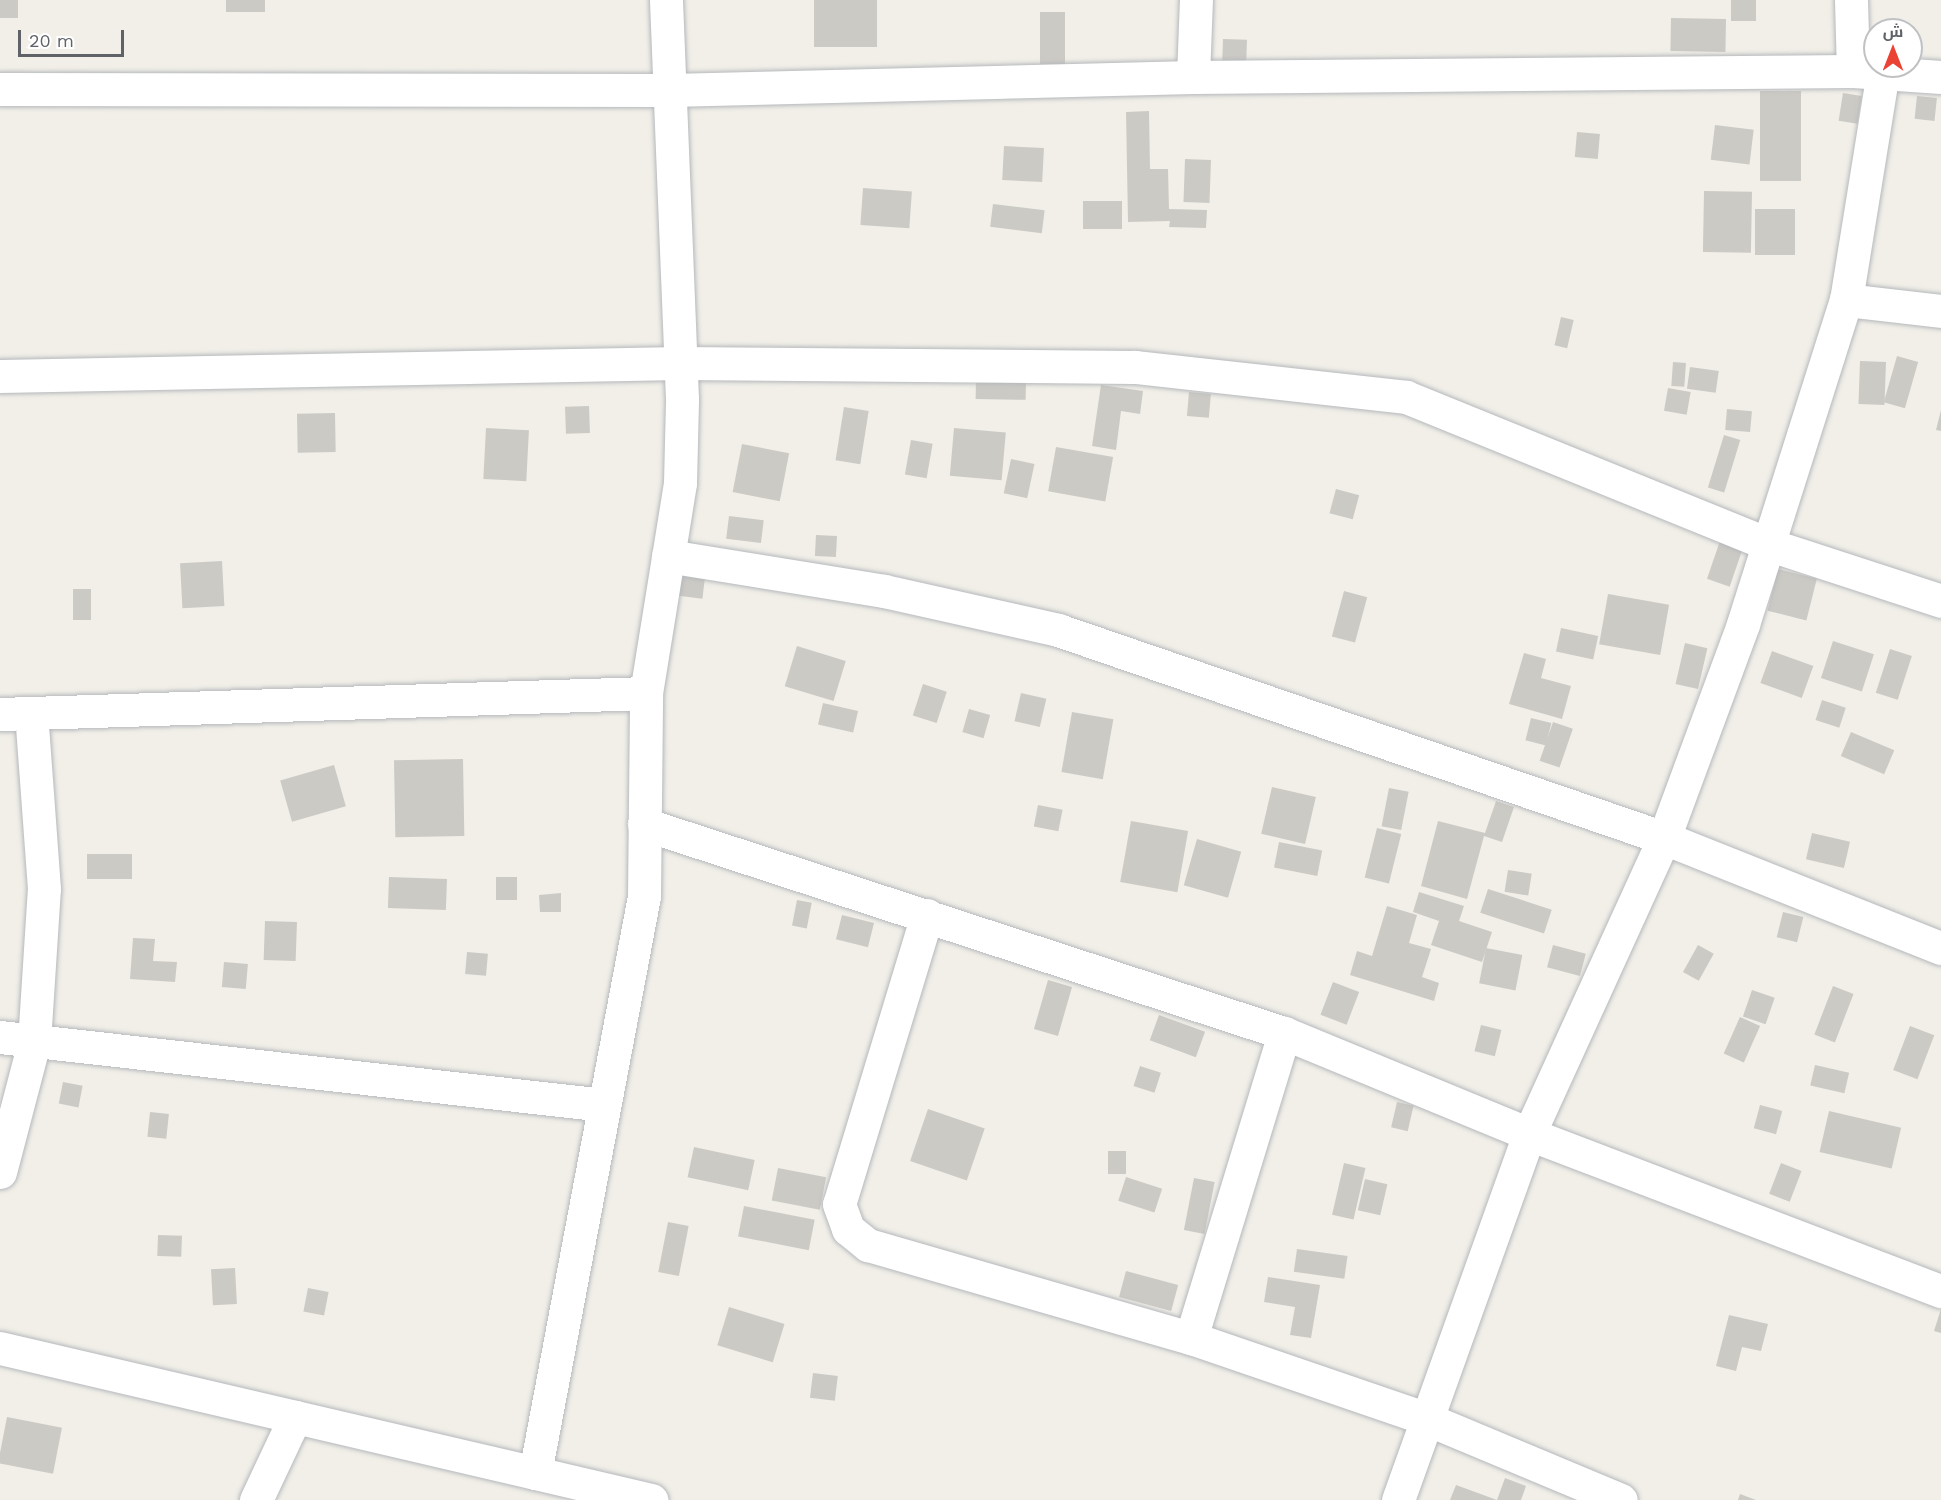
<!DOCTYPE html>
<html>
<head>
<meta charset="utf-8">
<style>
	body { margin:0 }
	#map { position:relative; width:1941px; height:1500px; overflow:hidden; background:#f1efe8; font-family:"Work Sans",Cairo,sans-serif }
	div>[style] { position:absolute }
	.building>* { inset:0; background:#cccac5; transform-origin:0 0 }
	.roads { filter:drop-shadow(0 0 2px #b5b8bc) drop-shadow(0 0 2px #b5b8bc) }
	.minor>* { height:33px; margin:-16.5px; padding:0 16.5px; transform-origin:16.5px; border-radius:16.5px; background:#fff }
	span { translate:-50% -50%; white-space:nowrap; text-align:center; line-height:1.15; -webkit-text-stroke:4.5px #fff; paint-order:stroke }
	.north { position:absolute; left:1863px; top:18px; width:60px; height:60px; box-sizing:border-box; background:#fff; border:2px solid #bfc1c3; border-radius:50%; rotate:0deg; font-size:16px; font-weight:700; line-height:24px; text-align:center; color:#5f6368 }
	.north::after { content:''; display:block; margin:auto; width:21px; height:27px; background:#ea4335; clip-path:polygon(50% 0,100% 100%,50% 72%,0 100%) }
	.scale { position:absolute; left:18px; top:30px; width:106px; height:27px; box-sizing:border-box; border:3px solid #5f6368; border-top:0; padding-left:8px; font-size:18px; line-height:21px; white-space:nowrap; color:#5f6368; -webkit-text-stroke:4px #fff; paint-order:stroke }
</style>
</head>
<body>
<div id="map">
	<div class="building">
		<div style="left:0;top:0;width:18px;height:18px"></div>
		<div style="left:226px;top:0;width:39px;height:12px"></div>
		<div style="left:814px;top:0;width:63px;height:47px"></div>
		<div style="left:1731px;top:0;width:25px;height:21px"></div>
		<div style="left:1040px;top:12px;width:25px;height:52px"></div>
		<div style="left:1671px;top:18px;width:55px;height:33px;rotate:1deg"></div>
		<div style="left:1223px;top:39px;width:24px;height:25px;rotate:2deg"></div>
		<div style="left:1760px;top:91px;width:41px;height:90px"></div>
		<div style="left:1843px;top:93px;width:19px;height:28px;rotate:9deg"></div>
		<div style="left:1917px;top:96px;width:20px;height:23px;rotate:6deg"></div>
		<div style="clip-path:polygon(1149px 111px,1150px 169px,1168px 169px,1169px 209px,1207px 210px,1206px 228px,1169px 227px,1170px 221px,1128px 222px,1126px 112px)"></div>
		<div style="left:1715px;top:125px;width:39px;height:35px;rotate:7deg"></div>
		<div style="left:1577px;top:132px;width:23px;height:25px;rotate:5deg"></div>
		<div style="left:1004px;top:146px;width:40px;height:34px;rotate:3deg"></div>
		<div style="left:1185px;top:159px;width:26px;height:43px;rotate:2deg"></div>
		<div style="left:863px;top:188px;width:49px;height:37px;rotate:4deg"></div>
		<div style="left:1704px;top:191px;width:48px;height:61px;rotate:1deg"></div>
		<div style="left:1083px;top:201px;width:39px;height:28px"></div>
		<div style="left:993px;top:204px;width:52px;height:23px;rotate:7deg"></div>
		<div style="left:1755px;top:209px;width:40px;height:46px"></div>
		<div style="left:1561px;top:317px;width:13px;height:29px;rotate:13deg"></div>
		<div style="left:1897px;top:356px;width:22px;height:48px;rotate:16deg"></div>
		<div style="left:1860px;top:361px;width:26px;height:43px;rotate:2deg"></div>
		<div style="left:1673px;top:362px;width:13px;height:24px;rotate:4deg"></div>
		<div style="left:1690px;top:367px;width:29px;height:22px;rotate:8deg"></div>
		<div style="left:976px;top:378px;width:50px;height:21px;rotate:1deg"></div>
		<div style="clip-path:polygon(1101px 385px,1143px 391px,1140px 414px,1121px 411px,1116px 450px,1092px 446px)"></div>
		<div style="left:1668px;top:388px;width:23px;height:23px;rotate:10deg"></div>
		<div style="left:1189px;top:392px;width:22px;height:24px;rotate:5deg"></div>
		<div style="left:589px;top:406px;width:27px;height:24px;rotate:88deg"></div>
		<div style="left:844px;top:407px;width:25px;height:54px;rotate:9deg"></div>
		<div style="left:1727px;top:409px;width:25px;height:21px;rotate:5deg"></div>
		<div style="clip-path:polygon(1941px 410px,1941px 431px,1936px 430px)"></div>
		<div style="left:335px;top:413px;width:39px;height:38px;rotate:89deg"></div>
		<div style="left:486px;top:428px;width:43px;height:51px;rotate:3deg"></div>
		<div style="left:954px;top:428px;width:52px;height:48px;rotate:5deg"></div>
		<div style="left:1724px;top:435px;width:17px;height:55px;rotate:17deg"></div>
		<div style="left:911px;top:440px;width:22px;height:35px;rotate:10deg"></div>
		<div style="left:742px;top:444px;width:48px;height:49px;rotate:11deg"></div>
		<div style="left:1056px;top:447px;width:58px;height:45px;rotate:10deg"></div>
		<div style="left:1011px;top:459px;width:24px;height:35px;rotate:12deg"></div>
		<div style="left:1336px;top:489px;width:24px;height:25px;rotate:15deg"></div>
		<div style="left:729px;top:516px;width:35px;height:23px;rotate:7deg"></div>
		<div style="left:816px;top:535px;width:21px;height:21px;rotate:3deg"></div>
		<div style="left:1720px;top:541px;width:24px;height:40px;rotate:19deg"></div>
		<div style="left:222px;top:561px;width:45px;height:42px;rotate:87deg"></div>
		<div style="left:1778px;top:569px;width:40px;height:43px;rotate:14deg"></div>
		<div style="left:681px;top:576px;width:24px;height:20px;rotate:7deg"></div>
		<div style="left:73px;top:589px;width:18px;height:31px"></div>
		<div style="left:1344px;top:591px;width:24px;height:47px;rotate:15deg"></div>
		<div style="left:1608px;top:594px;width:62px;height:51px;rotate:10deg"></div>
		<div style="left:1561px;top:628px;width:38px;height:24px;rotate:12deg"></div>
		<div style="left:1833px;top:641px;width:43px;height:39px;rotate:18deg"></div>
		<div style="left:1685px;top:643px;width:23px;height:42px;rotate:13deg"></div>
		<div style="left:797px;top:646px;width:51px;height:42px;rotate:17deg"></div>
		<div style="left:1890px;top:649px;width:23px;height:46px;rotate:18deg"></div>
		<div style="left:1772px;top:651px;width:44px;height:34px;rotate:20deg"></div>
		<div style="clip-path:polygon(1524px 653px,1546px 659px,1541px 678px,1571px 686px,1562px 719px,1509px 704px)"></div>
		<div style="left:923px;top:684px;width:25px;height:33px;rotate:18deg"></div>
		<div style="left:1021px;top:693px;width:26px;height:29px;rotate:13deg"></div>
		<div style="left:1822px;top:700px;width:25px;height:21px;rotate:18deg"></div>
		<div style="left:823px;top:703px;width:36px;height:22px;rotate:13deg"></div>
		<div style="left:969px;top:709px;width:22px;height:24px;rotate:16deg"></div>
		<div style="left:1072px;top:712px;width:42px;height:61px;rotate:10deg"></div>
		<div style="left:1531px;top:718px;width:21px;height:23px;rotate:14deg"></div>
		<div style="left:1553px;top:722px;width:21px;height:41px;rotate:19deg"></div>
		<div style="left:1851px;top:732px;width:47px;height:26px;rotate:23deg"></div>
		<div style="left:463px;top:759px;width:77px;height:69px;rotate:89deg"></div>
		<div style="left:334px;top:765px;width:43px;height:56px;rotate:74deg"></div>
		<div style="left:1272px;top:787px;width:45px;height:48px;rotate:13deg"></div>
		<div style="left:1389px;top:788px;width:20px;height:39px;rotate:11deg"></div>
		<div style="clip-path:polygon(1496px 801px,1514px 807px,1502px 842px,1484px 836px,1467px 899px,1421px 886px,1438px 821px,1485px 833px)"></div>
		<div style="left:1038px;top:805px;width:25px;height:22px;rotate:11deg"></div>
		<div style="left:1131px;top:821px;width:58px;height:62px;rotate:10deg"></div>
		<div style="left:1377px;top:828px;width:25px;height:51px;rotate:14deg"></div>
		<div style="left:1812px;top:833px;width:39px;height:27px;rotate:13deg"></div>
		<div style="left:1197px;top:839px;width:46px;height:48px;rotate:16deg"></div>
		<div style="left:1279px;top:842px;width:44px;height:26px;rotate:11deg"></div>
		<div style="left:87px;top:854px;width:45px;height:25px"></div>
		<div style="left:1508px;top:870px;width:24px;height:22px;rotate:9deg"></div>
		<div style="left:389px;top:877px;width:58px;height:31px;rotate:2deg"></div>
		<div style="left:517px;top:877px;width:23px;height:21px;rotate:90deg"></div>
		<div style="left:1488px;top:889px;width:67px;height:25px;rotate:18deg"></div>
		<div style="clip-path:polygon(1419px 892px,1464px 906px,1459px 921px,1492px 932px,1482px 962px,1431px 945px,1439px 921px,1413px 912px)"></div>
		<div style="clip-path:polygon(561px 893px,561px 912px,540px 912px,539px 895px)"></div>
		<div style="left:797px;top:900px;width:15px;height:26px;rotate:11deg"></div>
		<div style="clip-path:polygon(1387px 906px,1417px 915px,1409px 943px,1431px 949px,1422px 977px,1439px 983px,1434px 1001px,1350px 975px,1357px 951px,1372px 956px)"></div>
		<div style="left:1783px;top:912px;width:21px;height:26px;rotate:14deg"></div>
		<div style="left:842px;top:915px;width:33px;height:25px;rotate:14deg"></div>
		<div style="left:265px;top:921px;width:32px;height:39px;rotate:2deg"></div>
		<div style="clip-path:polygon(133px 938px,155px 939px,153px 961px,177px 962px,175px 982px,130px 979px)"></div>
		<div style="left:1553px;top:945px;width:34px;height:23px;rotate:15deg"></div>
		<div style="left:1698px;top:945px;width:18px;height:31px;rotate:29deg"></div>
		<div style="left:1486px;top:948px;width:37px;height:36px;rotate:11deg"></div>
		<div style="left:467px;top:952px;width:21px;height:22px;rotate:5deg"></div>
		<div style="left:224px;top:962px;width:24px;height:25px;rotate:5deg"></div>
		<div style="left:1048px;top:980px;width:25px;height:51px;rotate:16deg"></div>
		<div style="left:1333px;top:982px;width:28px;height:35px;rotate:21deg"></div>
		<div style="left:1833px;top:986px;width:22px;height:52px;rotate:21deg"></div>
		<div style="left:1752px;top:990px;width:24px;height:28px;rotate:19deg"></div>
		<div style="left:1159px;top:1015px;width:49px;height:27px;rotate:20deg"></div>
		<div style="left:1740px;top:1017px;width:22px;height:40px;rotate:24deg"></div>
		<div style="left:1481px;top:1025px;width:21px;height:27px;rotate:14deg"></div>
		<div style="left:1910px;top:1026px;width:26px;height:47px;rotate:21deg"></div>
		<div style="left:1815px;top:1065px;width:35px;height:21px;rotate:13deg"></div>
		<div style="left:1140px;top:1066px;width:22px;height:21px;rotate:18deg"></div>
		<div style="left:63px;top:1082px;width:20px;height:22px;rotate:11deg"></div>
		<div style="left:1397px;top:1102px;width:17px;height:26px;rotate:13deg"></div>
		<div style="left:1760px;top:1105px;width:23px;height:24px;rotate:15deg"></div>
		<div style="left:928px;top:1109px;width:60px;height:55px;rotate:19deg"></div>
		<div style="left:1829px;top:1111px;width:74px;height:42px;rotate:13deg"></div>
		<div style="left:150px;top:1112px;width:19px;height:25px;rotate:6deg"></div>
		<div style="left:694px;top:1147px;width:62px;height:31px;rotate:12deg"></div>
		<div style="left:1108px;top:1151px;width:18px;height:23px"></div>
		<div style="left:1344px;top:1163px;width:22px;height:53px;rotate:13deg"></div>
		<div style="left:1781px;top:1163px;width:22px;height:33px;rotate:21deg"></div>
		<div style="left:778px;top:1168px;width:49px;height:33px;rotate:11deg"></div>
		<div style="left:1126px;top:1177px;width:38px;height:25px;rotate:18deg"></div>
		<div style="left:1194px;top:1178px;width:21px;height:53px;rotate:11deg"></div>
		<div style="left:1365px;top:1179px;width:23px;height:32px;rotate:13deg"></div>
		<div style="left:744px;top:1206px;width:72px;height:31px;rotate:11deg"></div>
		<div style="left:668px;top:1222px;width:21px;height:51px;rotate:11deg"></div>
		<div style="left:158px;top:1235px;width:24px;height:21px;rotate:2deg"></div>
		<div style="left:1297px;top:1249px;width:51px;height:23px;rotate:8deg"></div>
		<div style="left:235px;top:1268px;width:36px;height:24px;rotate:87deg"></div>
		<div style="left:1126px;top:1271px;width:54px;height:27px;rotate:15deg"></div>
		<div style="clip-path:polygon(1268px 1277px,1320px 1285px,1311px 1338px,1290px 1335px,1295px 1307px,1264px 1302px)"></div>
		<div style="left:308px;top:1288px;width:21px;height:24px;rotate:11deg"></div>
		<div style="left:729px;top:1307px;width:58px;height:40px;rotate:17deg"></div>
		<div style="clip-path:polygon(1941px 1309px,1941px 1333px,1934px 1331px)"></div>
		<div style="clip-path:polygon(1729px 1315px,1768px 1324px,1761px 1351px,1742px 1347px,1736px 1371px,1716px 1366px)"></div>
		<div style="left:813px;top:1373px;width:25px;height:25px;rotate:7deg"></div>
		<div style="left:7px;top:1417px;width:56px;height:47px;rotate:11deg"></div>
		<div style="clip-path:polygon(1505px 1478px,1526px 1486px,1521px 1500px,1450px 1500px,1456px 1485px,1497px 1500px)"></div>
		<div style="clip-path:polygon(1740px 1494px,1756px 1500px,1738px 1500px)"></div>
	</div>
	<div class="roads">
		<div class="minor">
			<div style="left:1851px;top:0;width:71px;rotate:88.4deg"></div>
			<div style="left:1193px;top:77px;width:77px;rotate:-87.8deg"></div>
			<div style="left:0;top:89px;width:670px;rotate:0.09deg"></div>
			<div style="left:670px;top:90px;width:523px;rotate:-1.42deg"></div>
			<div style="left:1193px;top:77px;width:660px;rotate:-0.52deg"></div>
			<div style="left:1853px;top:71px;width:88px;rotate:3.9deg"></div>
			<div style="left:1846px;top:300px;width:96px;rotate:6.6deg"></div>
			<div style="left:0;top:376px;width:680px;rotate:-1.1deg"></div>
			<div style="left:680px;top:363px;width:455px;rotate:0.5deg"></div>
			<div style="left:1135px;top:367px;width:273px;rotate:6.3deg"></div>
			<div style="left:1406px;top:397px;width:393px;rotate:22.1deg"></div>
			<div style="left:1770px;top:545px;width:180px;rotate:18.1deg"></div>
			<div style="left:668px;top:556px;width:219px;rotate:9.2deg"></div>
			<div style="left:884px;top:591px;width:178px;rotate:12.6deg"></div>
			<div style="left:1058px;top:630px;width:641px;rotate:18.94deg"></div>
			<div style="left:1664px;top:838px;width:298px;rotate:21.7deg"></div>
			<div style="left:0;top:714px;width:646px;rotate:-1.86deg"></div>
			<div style="left:644px;top:824px;width:673px;rotate:18.09deg"></div>
			<div style="left:1284px;top:1033px;width:265px;rotate:22.4deg"></div>
			<div style="left:1529px;top:1134px;width:441px;rotate:20.9deg"></div>
			<div style="left:927px;top:915px;width:302px;rotate:106.9deg"></div>
			<div style="left:839px;top:1204px;width:27px;rotate:70deg"></div>
			<div style="left:848px;top:1229px;width:26px;rotate:39deg"></div>
			<div style="left:868px;top:1245px;width:336px;rotate:16.1deg"></div>
			<div style="left:1191px;top:1338px;width:250px;rotate:18.9deg"></div>
			<div style="left:1427px;top:1419px;width:210px;rotate:22.7deg"></div>
			<div style="left:0;top:1037px;width:608px;rotate:6.42deg"></div>
			<div style="left:0;top:1172px;width:134px;rotate:-75.3deg"></div>
			<div style="left:34px;top:1042px;width:153px;rotate:-86.3deg"></div>
			<div style="left:44px;top:889px;width:176px;rotate:-94.2deg"></div>
			<div style="left:1191px;top:1338px;width:319px;rotate:-73deg"></div>
			<div style="left:0;top:1348px;width:669px;rotate:13.14deg"></div>
			<div style="left:535px;top:1473px;width:587px;rotate:-79.3deg"></div>
			<div style="left:644px;top:896px;width:203px;rotate:-89.4deg"></div>
			<div style="left:646px;top:693px;width:213px;rotate:-80.8deg"></div>
			<div style="left:680px;top:483px;width:84px;rotate:-88.6deg"></div>
			<div style="left:682px;top:399px;width:399px;rotate:-92.3deg"></div>
			<div style="left:256px;top:1500px;width:92px;rotate:-64.8deg"></div>
			<div style="left:1398px;top:1500px;width:389px;rotate:-70.3deg"></div>
			<div style="left:1529px;top:1134px;width:325px;rotate:-65.5deg"></div>
			<div style="left:1664px;top:838px;width:228px;rotate:-69.7deg"></div>
			<div style="left:1743px;top:624px;width:340px;rotate:-72.4deg"></div>
			<div style="left:1846px;top:300px;width:226px;rotate:-80.8deg"></div>
		</div>
	</div>
	<div class="north">ش</div>
	<div class="scale">20 m</div>
</div>
</body>
</html>
